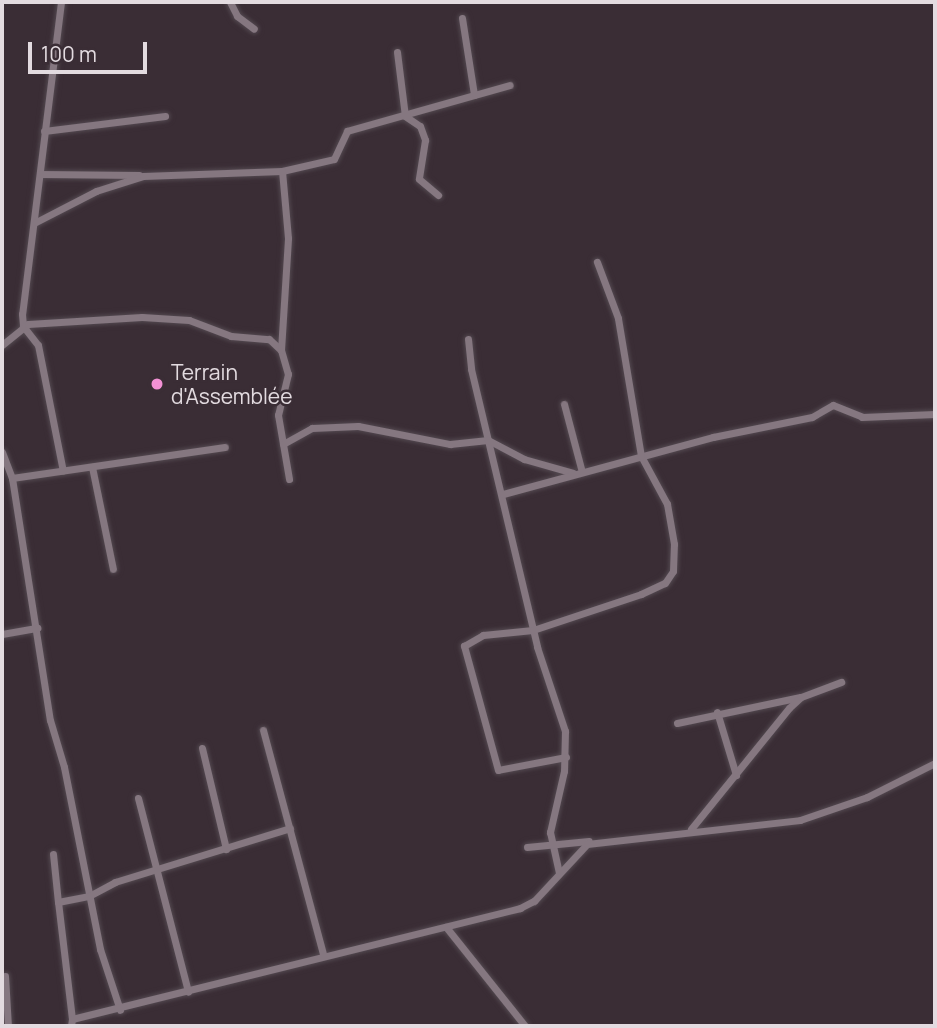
<!DOCTYPE html>
<html>
<head>
<meta charset="utf-8">
<style>
	body { margin:0 }
	#map { position:relative; width:937px; height:1028px; overflow:hidden; background:#3a2d35; font-family:Manrope,sans-serif }
	div>[style] { position:absolute }
	.roads { filter:drop-shadow(0 0 2px #534950) drop-shadow(0 0 2px #534950) }
	.street>* { height:7px; margin:-3.5px; padding:0 3.5px; transform-origin:3.5px; border-radius:3.5px; background:#857780 }
	.dots>* { width:19px; height:19px; translate:-50% -50%; box-sizing:border-box; border:4px solid #3a2d35; border-radius:50% }
	span { translate:-50% -50%; white-space:nowrap; text-align:center; line-height:1.15; -webkit-text-stroke:5px #3a2d35; paint-order:stroke }
	.poi-label { font-size:21px; color:#e3dbe0 }
	.left { translate:0 -50%; text-align:left }
	.frame { position:absolute; inset:0; border:4px solid #e3dbe0; pointer-events:none }
	.scale { position:absolute; left:28px; top:42px; width:119px; height:32px; box-sizing:border-box; border:4px solid #e3dbe0; border-top:0; padding-left:9px; font-size:21px; line-height:24px; white-space:nowrap; color:#e3dbe0; -webkit-text-stroke:5px #3a2d35; paint-order:stroke }
</style>
</head>
<body>
<div id="map">
	<div class="roads">
		<div class="street">
			<div style="left:61px;top:2px;width:314px;rotate:97.1deg"></div>
			<div style="left:22px;top:314px;width:12px;rotate:85deg"></div>
			<div style="left:23px;top:326px;width:24px;rotate:52deg"></div>
			<div style="left:38px;top:345px;width:128px;rotate:78.8deg"></div>
			<div style="left:230px;top:2px;width:16px;rotate:63deg"></div>
			<div style="left:237px;top:16px;width:21px;rotate:37deg"></div>
			<div style="left:462px;top:18px;width:78px;rotate:81.1deg"></div>
			<div style="left:397px;top:52px;width:64px;rotate:82.9deg"></div>
			<div style="left:405px;top:116px;width:18px;rotate:34deg"></div>
			<div style="left:420px;top:126px;width:15px;rotate:70deg"></div>
			<div style="left:425px;top:140px;width:39px;rotate:99deg"></div>
			<div style="left:419px;top:179px;width:25px;rotate:40deg"></div>
			<div style="left:44px;top:131px;width:122px;rotate:-7.1deg"></div>
			<div style="left:40px;top:174px;width:99px;rotate:0.6deg"></div>
			<div style="left:36px;top:222px;width:68px;rotate:-27.3deg"></div>
			<div style="left:96px;top:191px;width:49px;rotate:-17.7deg"></div>
			<div style="left:143px;top:176px;width:139px;rotate:-2.1deg"></div>
			<div style="left:282px;top:171px;width:53px;rotate:-13deg"></div>
			<div style="left:334px;top:159px;width:31px;rotate:-65deg"></div>
			<div style="left:347px;top:131px;width:169px;rotate:-15.8deg"></div>
			<div style="left:468px;top:339px;width:30px;rotate:84deg"></div>
			<div style="left:471px;top:369px;width:286px;rotate:76.6deg"></div>
			<div style="left:537px;top:647px;width:89px;rotate:71.6deg"></div>
			<div style="left:565px;top:731px;width:40px;rotate:91.4deg"></div>
			<div style="left:564px;top:771px;width:63px;rotate:102.9deg"></div>
			<div style="left:550px;top:832px;width:42px;rotate:77.6deg"></div>
			<div style="left:2px;top:345px;width:33px;rotate:-39deg"></div>
			<div style="left:28px;top:324px;width:114px;rotate:-3.5deg"></div>
			<div style="left:142px;top:317px;width:47px;rotate:3.7deg"></div>
			<div style="left:189px;top:320px;width:45px;rotate:20.9deg"></div>
			<div style="left:231px;top:336px;width:38px;rotate:5deg"></div>
			<div style="left:269px;top:339px;width:16px;rotate:43deg"></div>
			<div style="left:281px;top:350px;width:25px;rotate:74deg"></div>
			<div style="left:288px;top:374px;width:42px;rotate:103.7deg"></div>
			<div style="left:278px;top:415px;width:65px;rotate:80.2deg"></div>
			<div style="left:281px;top:350px;width:112px;rotate:-86.4deg"></div>
			<div style="left:288px;top:238px;width:67px;rotate:-95.1deg"></div>
			<div style="left:564px;top:404px;width:70px;rotate:75.2deg"></div>
			<div style="left:283px;top:444px;width:33px;rotate:-29deg"></div>
			<div style="left:312px;top:428px;width:46px;rotate:-2.5deg"></div>
			<div style="left:358px;top:426px;width:94px;rotate:11.1deg"></div>
			<div style="left:450px;top:444px;width:38px;rotate:-6deg"></div>
			<div style="left:488px;top:440px;width:41px;rotate:27.8deg"></div>
			<div style="left:524px;top:459px;width:51px;rotate:15.9deg"></div>
			<div style="left:2px;top:452px;width:28px;rotate:69deg"></div>
			<div style="left:12px;top:478px;width:245px;rotate:81.1deg"></div>
			<div style="left:50px;top:720px;width:49px;rotate:73.4deg"></div>
			<div style="left:64px;top:767px;width:186px;rotate:78.8deg"></div>
			<div style="left:100px;top:949px;width:64px;rotate:71.8deg"></div>
			<div style="left:92px;top:467px;width:104px;rotate:78.4deg"></div>
			<div style="left:12px;top:478px;width:215px;rotate:-8.3deg"></div>
			<div style="left:503px;top:494px;width:218px;rotate:-15.2deg"></div>
			<div style="left:713px;top:437px;width:101px;rotate:-11.4deg"></div>
			<div style="left:812px;top:417px;width:24px;rotate:-30deg"></div>
			<div style="left:833px;top:405px;width:31px;rotate:22deg"></div>
			<div style="left:862px;top:417px;width:73px;rotate:-2.4deg"></div>
			<div style="left:2px;top:634px;width:36px;rotate:-10deg"></div>
			<div style="left:717px;top:712px;width:66px;rotate:73.2deg"></div>
			<div style="left:677px;top:723px;width:126px;rotate:-11.9deg"></div>
			<div style="left:263px;top:730px;width:232px;rotate:75deg"></div>
			<div style="left:202px;top:748px;width:104px;rotate:76.6deg"></div>
			<div style="left:566px;top:757px;width:69px;rotate:169.2deg"></div>
			<div style="left:498px;top:770px;width:129px;rotate:-105.3deg"></div>
			<div style="left:464px;top:646px;width:22px;rotate:-30deg"></div>
			<div style="left:483px;top:635px;width:50px;rotate:-5.7deg"></div>
			<div style="left:533px;top:630px;width:114px;rotate:-18.4deg"></div>
			<div style="left:641px;top:594px;width:26px;rotate:-25deg"></div>
			<div style="left:665px;top:583px;width:14px;rotate:-56deg"></div>
			<div style="left:673px;top:571px;width:27px;rotate:-88deg"></div>
			<div style="left:674px;top:544px;width:41px;rotate:-99.9deg"></div>
			<div style="left:667px;top:504px;width:55px;rotate:-118.4deg"></div>
			<div style="left:641px;top:456px;width:140px;rotate:-99.5deg"></div>
			<div style="left:618px;top:318px;width:60px;rotate:-110.6deg"></div>
			<div style="left:138px;top:798px;width:200px;rotate:75.5deg"></div>
			<div style="left:691px;top:829px;width:156px;rotate:-51deg"></div>
			<div style="left:789px;top:708px;width:16px;rotate:-43deg"></div>
			<div style="left:801px;top:697px;width:43px;rotate:-20.6deg"></div>
			<div style="left:527px;top:847px;width:62px;rotate:-5.5deg"></div>
			<div style="left:53px;top:854px;width:48px;rotate:84.1deg"></div>
			<div style="left:446px;top:927px;width:127px;rotate:51.4deg"></div>
			<div style="left:5px;top:976px;width:50px;rotate:86.6deg"></div>
			<div style="left:72px;top:1019px;width:118px;rotate:-96.8deg"></div>
			<div style="left:58px;top:902px;width:32px;rotate:-11deg"></div>
			<div style="left:89px;top:896px;width:30px;rotate:-28deg"></div>
			<div style="left:115px;top:882px;width:183px;rotate:-17.1deg"></div>
			<div style="left:71px;top:1026px;width:7px;rotate:-82deg"></div>
			<div style="left:72px;top:1019px;width:462px;rotate:-13.9deg"></div>
			<div style="left:520px;top:908px;width:16px;rotate:-27deg"></div>
			<div style="left:534px;top:901px;width:78px;rotate:-47.1deg"></div>
			<div style="left:587px;top:844px;width:214px;rotate:-6.4deg"></div>
			<div style="left:800px;top:820px;width:71px;rotate:-18.9deg"></div>
			<div style="left:867px;top:797px;width:76px;rotate:-26.6deg"></div>
		</div>
	</div>
	<div class="dots">
		<div style="left:157px;top:384px;background:#f391d5"></div>
	</div>
	<div class="poi-label">
		<span class="left" style="left:171px;top:384px">Terrain<br>d'Assemblée</span>
	</div>
	<div class="frame"></div>
	<div class="scale">100 m</div>
</div>
</body>
</html>
